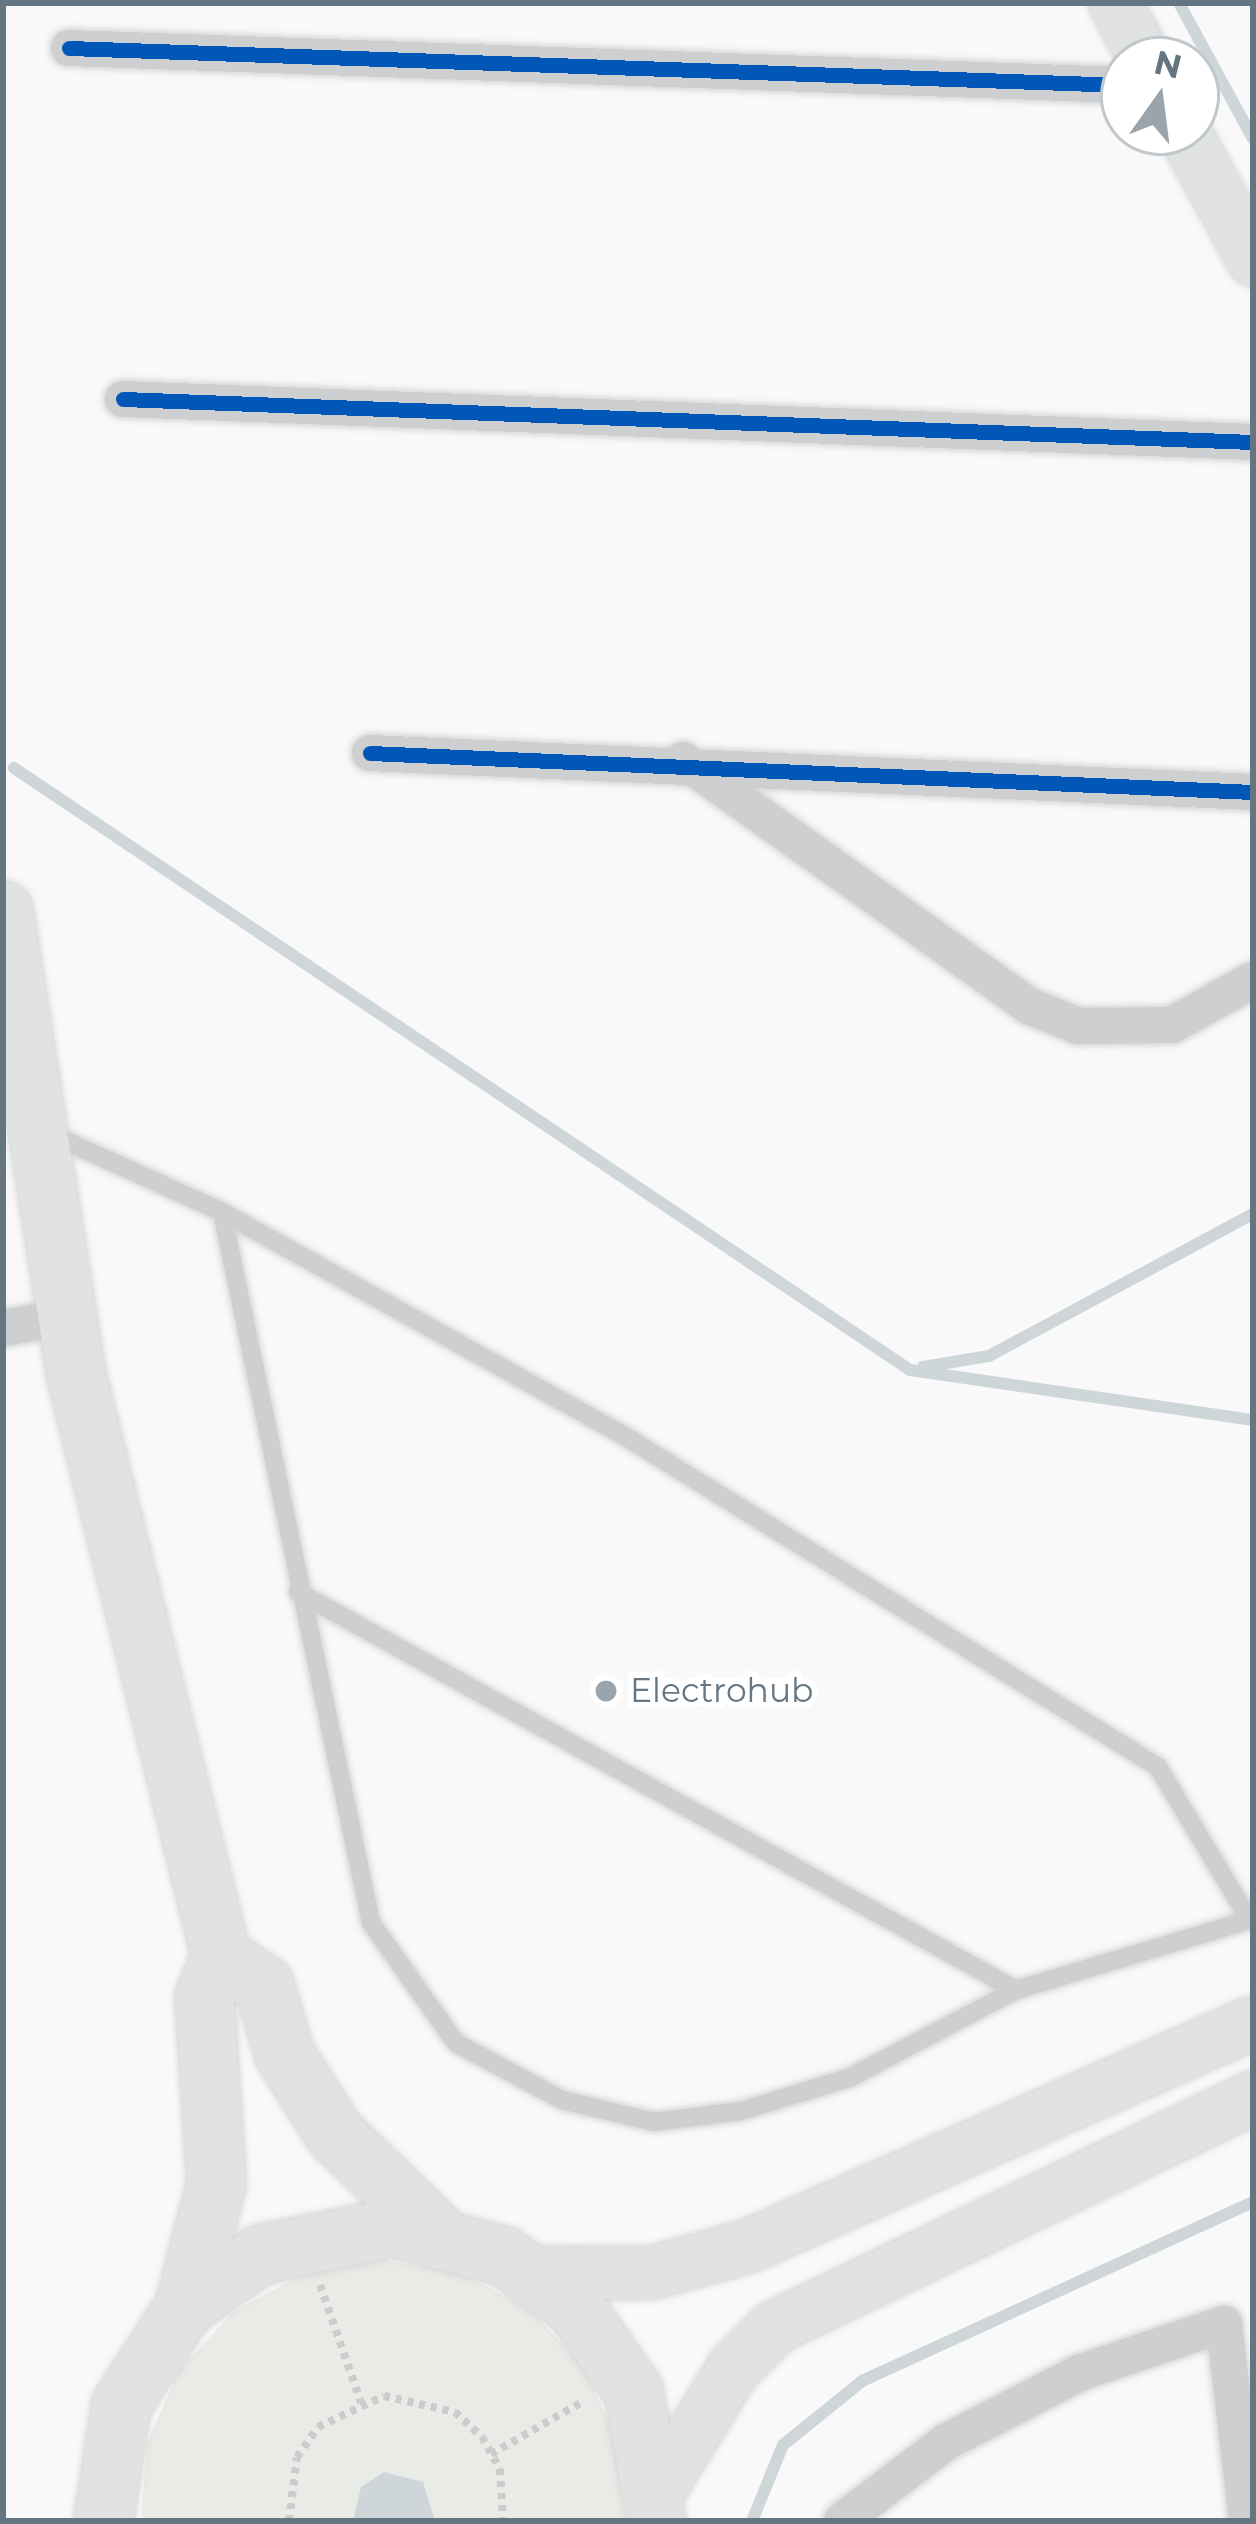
<!DOCTYPE html>
<html>
<head>
<meta charset="utf-8">
<style>
	body { margin:0 }
	#map { position:relative; width:1256px; height:2524px; overflow:hidden; background:#f9f9f9; font-family:Montserrat,sans-serif }
	div>[style] { position:absolute }
	.green>* { inset:0; background:#e8ebe6 }
	.water>* { inset:0; background:#ced6d9 }
	.stream>* { height:12px; margin:-6px; padding:0 6px; transform-origin:6px; border-radius:6px; background:#ced6d9 }
	.path>* { height:8px; margin-top:-4px; transform-origin:0; background:repeating-linear-gradient(90deg,#cbcccd 0 6px,transparent 0 12px) }
	.roads { filter:drop-shadow(0 0 3px #d5d6d7) drop-shadow(0 0 3px #d5d6d7) }
	.lane>* { height:18px; margin:-9px; padding:0 9px; transform-origin:9px; border-radius:9px; background:#cecfd0 }
	.street>* { height:36px; margin:-18px; padding:0 18px; transform-origin:18px; border-radius:18px; background:#cecfd0 }
	.secondary>* { height:51px; margin:-25.5px; padding:0 25.5px; transform-origin:25.5px; border-radius:25.5px; background:#e1e2e2 }
	.primary>* { height:57px; margin:-28.5px; padding:0 28.5px; transform-origin:28.5px; border-radius:28.5px; background:#e1e2e2 }
	.cycleway>* { height:15px; margin:-7.5px; padding:0 7.5px; transform-origin:7.5px; border-radius:7.5px; background:#0057b8 }
	.dots>* { width:33px; height:33px; translate:-50% -50%; box-sizing:border-box; border:6px solid #fff; border-radius:50% }
	span { translate:-50% -50%; white-space:nowrap; text-align:center; line-height:1.15; -webkit-text-stroke:12px #fff; paint-order:stroke }
	.poi-label { font-size:33px; color:#657683 }
	.left { translate:0 -50%; text-align:left }
	.frame { position:absolute; inset:0; border:6px solid #657683; pointer-events:none }
	.north { position:absolute; left:1100px; top:36px; width:120px; height:120px; box-sizing:border-box; background:#fff; border:3px solid #c1c8cd; border-radius:50%; rotate:14deg; font-size:33px; font-weight:700; line-height:48px; text-align:center; color:#657683 }
	.north::after { content:''; display:block; margin:auto; width:42px; height:54px; background:#99a4ac; clip-path:polygon(50% 0,100% 100%,50% 72%,0 100%) }
</style>
</head>
<body>
<div id="map">
	<div class="green">
		<div style="clip-path:polygon(383px 2260px,462px 2273px,531px 2311px,585px 2369px,617px 2441px,624px 2521px,141px 2521px,147px 2443px,179px 2370px,234px 2311px,305px 2273px)"></div>
	</div>
	<div class="water">
		<div style="clip-path:polygon(384px 2472px,423px 2482px,435px 2521px,353px 2521px,361px 2487px)"></div>
	</div>
	<div class="stream">
		<div style="left:1179px;top:3px;width:155px;rotate:61.4deg"></div>
		<div style="left:14px;top:768px;width:1079px;rotate:33.9deg"></div>
		<div style="left:910px;top:1370px;width:347px;rotate:8.3deg"></div>
		<div style="left:923px;top:1367px;width:67px;rotate:-9.5deg"></div>
		<div style="left:989px;top:1356px;width:300px;rotate:-28.3deg"></div>
		<div style="left:752px;top:2521px;width:82px;rotate:-67.8deg"></div>
		<div style="left:783px;top:2445px;width:102px;rotate:-39deg"></div>
		<div style="left:862px;top:2381px;width:430px;rotate:-24.6deg"></div>
	</div>
	<div class="path">
		<div style="left:320px;top:2285px;width:125px;rotate:70.8deg"></div>
		<div style="left:491px;top:2454px;width:107px;rotate:-29.7deg"></div>
		<div style="left:289px;top:2521px;width:64px;rotate:-82.9deg"></div>
		<div style="left:297px;top:2457px;width:37px;rotate:-55deg"></div>
		<div style="left:318px;top:2427px;width:73px;rotate:-25.2deg"></div>
		<div style="left:384px;top:2396px;width:73px;rotate:12.7deg"></div>
		<div style="left:455px;top:2412px;width:37px;rotate:43deg"></div>
		<div style="left:482px;top:2437px;width:37px;rotate:61deg"></div>
		<div style="left:500px;top:2469px;width:52px;rotate:86.7deg"></div>
	</div>
	<div class="roads">
		<div class="lane">
			<div style="left:46px;top:1132px;width:193px;rotate:24.4deg"></div>
			<div style="left:222px;top:1212px;width:468px;rotate:29.1deg"></div>
			<div style="left:631px;top:1440px;width:620px;rotate:31.82deg"></div>
			<div style="left:1158px;top:1767px;width:177px;rotate:59.1deg"></div>
			<div style="left:222px;top:1212px;width:726px;rotate:78.16deg"></div>
			<div style="left:371px;top:1923px;width:147px;rotate:54.7deg"></div>
			<div style="left:456px;top:2043px;width:120px;rotate:28.3deg"></div>
			<div style="left:562px;top:2100px;width:95px;rotate:13.4deg"></div>
			<div style="left:654px;top:2122px;width:88px;rotate:-7.2deg"></div>
			<div style="left:741px;top:2111px;width:113px;rotate:-17deg"></div>
			<div style="left:849px;top:2078px;width:189px;rotate:-27.8deg"></div>
			<div style="left:1016px;top:1990px;width:247px;rotate:-16.7deg"></div>
			<div style="left:298px;top:1592px;width:821px;rotate:29deg"></div>
		</div>
		<div class="street">
			<div style="left:69px;top:48px;width:1056px;rotate:2.01deg"></div>
			<div style="left:123px;top:399px;width:1131px;rotate:2.18deg"></div>
			<div style="left:370px;top:753px;width:884px;rotate:2.53deg"></div>
			<div style="left:683px;top:760px;width:425px;rotate:35.4deg"></div>
			<div style="left:1029px;top:1006px;width:53px;rotate:22.2deg"></div>
			<div style="left:1078px;top:1026px;width:94px;rotate:-0.6deg"></div>
			<div style="left:1172px;top:1025px;width:93px;rotate:-29.1deg"></div>
			<div style="left:3px;top:1328px;width:65px;rotate:-9.8deg"></div>
			<div style="left:842px;top:2521px;width:131px;rotate:-37.2deg"></div>
			<div style="left:946px;top:2442px;width:150px;rotate:-27.4deg"></div>
			<div style="left:1079px;top:2373px;width:153px;rotate:-18.7deg"></div>
			<div style="left:1224px;top:2324px;width:198px;rotate:83.3deg"></div>
		</div>
		<div class="secondary">
			<div style="left:1115px;top:3px;width:64px;rotate:62.2deg"></div>
			<div style="left:1184px;top:132px;width:145px;rotate:61.5deg"></div>
			<div style="left:533px;top:2273px;width:119px;rotate:-0.5deg"></div>
			<div style="left:652px;top:2272px;width:98px;rotate:-15.3deg"></div>
			<div style="left:747px;top:2246px;width:553px;rotate:-23.88deg"></div>
			<div style="left:657px;top:2492px;width:145px;rotate:-58.5deg"></div>
			<div style="left:733px;top:2368px;width:58px;rotate:-45deg"></div>
			<div style="left:774px;top:2327px;width:531px;rotate:-25.65deg"></div>
		</div>
		<div class="primary">
			<div style="left:3px;top:910px;width:471px;rotate:81.1deg"></div>
			<div style="left:76px;top:1375px;width:599px;rotate:75.99deg"></div>
			<div style="left:221px;top:1956px;width:44px;rotate:112.5deg"></div>
			<div style="left:204px;top:1997px;width:187px;rotate:86.3deg"></div>
			<div style="left:216px;top:2184px;width:127px;rotate:104.6deg"></div>
			<div style="left:221px;top:1956px;width:52px;rotate:34deg"></div>
			<div style="left:264px;top:1985px;width:72px;rotate:73.8deg"></div>
			<div style="left:284px;top:2054px;width:95px;rotate:57.5deg"></div>
			<div style="left:335px;top:2134px;width:144px;rotate:43.9deg"></div>
			<div style="left:103px;top:2521px;width:118px;rotate:-81.3deg"></div>
			<div style="left:121px;top:2404px;width:116px;rotate:-57deg"></div>
			<div style="left:184px;top:2307px;width:93px;rotate:-34.9deg"></div>
			<div style="left:260px;top:2254px;width:137px;rotate:-11.4deg"></div>
			<div style="left:394px;top:2227px;width:114px;rotate:14.8deg"></div>
			<div style="left:504px;top:2256px;width:86px;rotate:35.5deg"></div>
			<div style="left:574px;top:2306px;width:103px;rotate:55.2deg"></div>
			<div style="left:633px;top:2391px;width:132px;rotate:80deg"></div>
		</div>
	</div>
	<div class="cycleway">
		<div style="left:69px;top:48px;width:1056px;rotate:2.01deg"></div>
		<div style="left:123px;top:399px;width:1131px;rotate:2.18deg"></div>
		<div style="left:370px;top:753px;width:884px;rotate:2.53deg"></div>
	</div>
	<div class="dots">
		<div style="left:606px;top:1691px;background:#99a4ac"></div>
	</div>
	<div class="poi-label">
		<span class="left" style="left:630px;top:1691px">Electrohub</span>
	</div>
	<div class="frame"></div>
	<div class="north">N</div>
</div>
</body>
</html>
